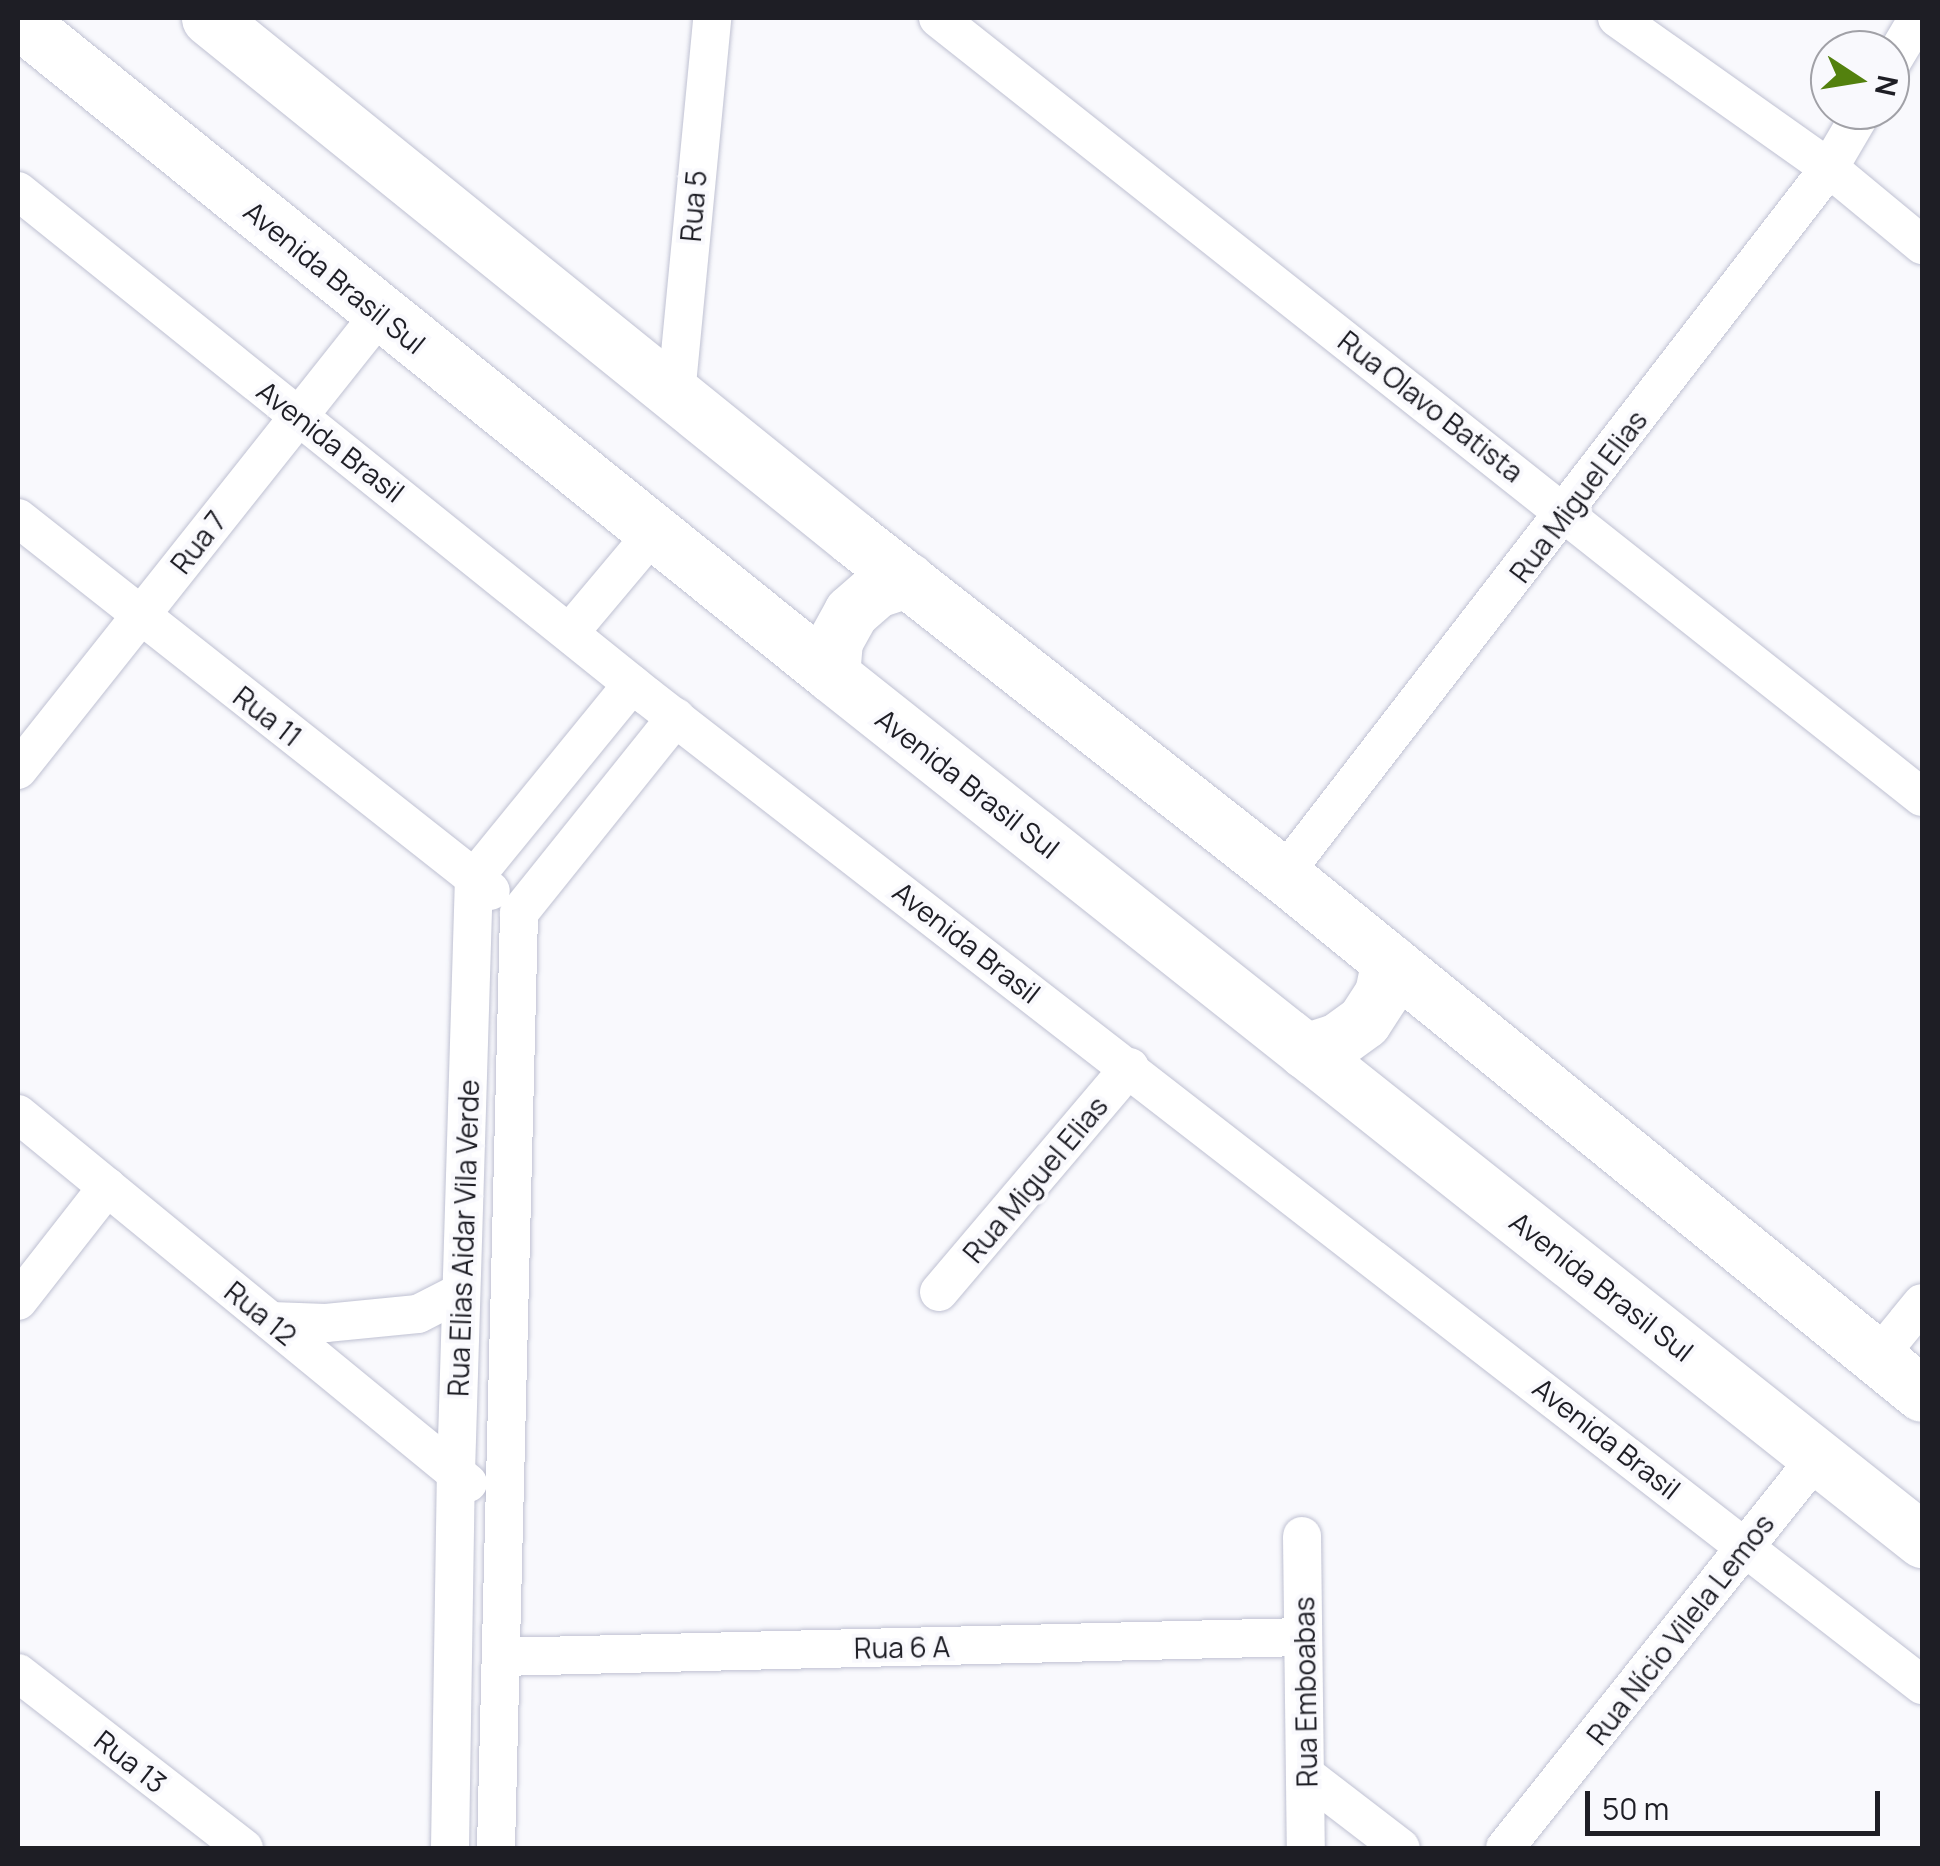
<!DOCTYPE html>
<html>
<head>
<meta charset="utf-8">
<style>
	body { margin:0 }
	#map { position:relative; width:1940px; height:1866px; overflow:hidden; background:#f9f9fd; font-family:Manrope,sans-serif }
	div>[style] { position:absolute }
	.roads { filter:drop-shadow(0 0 2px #bfc1d2) drop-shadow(0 0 2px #bfc1d2) }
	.minor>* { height:38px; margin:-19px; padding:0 19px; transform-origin:19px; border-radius:19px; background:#fff }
	.primary>* { height:55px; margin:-27.5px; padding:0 27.5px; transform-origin:27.5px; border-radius:27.5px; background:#fff }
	span { translate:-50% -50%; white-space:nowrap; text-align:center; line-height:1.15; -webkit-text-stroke:8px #f9f9fd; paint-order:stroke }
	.street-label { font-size:28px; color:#1e1e25 }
	.frame { position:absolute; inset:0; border:20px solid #1e1e25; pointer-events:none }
	.north { position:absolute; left:1810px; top:30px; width:100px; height:100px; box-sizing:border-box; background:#f9f9fd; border:2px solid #a1a1a7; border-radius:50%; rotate:102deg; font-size:28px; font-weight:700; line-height:40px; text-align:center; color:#1e1e25 }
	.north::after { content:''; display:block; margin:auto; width:35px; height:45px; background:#53810e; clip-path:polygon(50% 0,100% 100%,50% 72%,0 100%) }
	.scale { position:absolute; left:1585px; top:1791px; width:295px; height:45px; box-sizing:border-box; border:5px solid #1e1e25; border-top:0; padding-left:12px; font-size:30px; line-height:35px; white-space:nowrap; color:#1e1e25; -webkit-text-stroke:8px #f9f9fd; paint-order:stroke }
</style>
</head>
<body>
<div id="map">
	<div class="roads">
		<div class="minor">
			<div style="left:938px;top:18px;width:1255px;rotate:38.37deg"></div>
			<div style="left:1617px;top:18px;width:260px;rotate:35.3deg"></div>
			<div style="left:1829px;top:168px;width:121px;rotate:39.6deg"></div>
			<div style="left:1890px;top:65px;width:55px;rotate:-59.2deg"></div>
			<div style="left:18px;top:191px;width:807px;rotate:38.76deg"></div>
			<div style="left:647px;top:696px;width:1614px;rotate:37.8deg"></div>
			<div style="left:676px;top:395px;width:379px;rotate:-84.5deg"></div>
			<div style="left:18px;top:518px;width:602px;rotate:38.26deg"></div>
			<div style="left:571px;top:631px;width:129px;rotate:-50deg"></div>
			<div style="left:18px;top:770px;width:582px;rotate:-51.56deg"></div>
			<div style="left:1283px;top:875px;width:893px;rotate:-52.32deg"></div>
			<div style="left:1829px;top:168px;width:67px;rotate:-59.6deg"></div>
			<div style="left:18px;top:1114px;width:582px;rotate:39.35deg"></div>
			<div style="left:939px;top:1292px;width:295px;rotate:-49.7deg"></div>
			<div style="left:18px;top:1301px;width:145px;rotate:-52deg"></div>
			<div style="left:271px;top:1321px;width:55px;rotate:2.1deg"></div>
			<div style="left:326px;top:1323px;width:92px;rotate:-5.6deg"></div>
			<div style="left:418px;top:1314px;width:48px;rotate:-27.1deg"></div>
			<div style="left:1877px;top:1358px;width:71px;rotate:-50.7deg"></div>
			<div style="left:1302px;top:1536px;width:312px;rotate:89.3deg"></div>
			<div style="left:501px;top:1657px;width:802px;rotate:-1.43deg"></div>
			<div style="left:18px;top:1673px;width:286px;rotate:37.8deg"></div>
			<div style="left:1307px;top:1776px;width:118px;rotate:37.5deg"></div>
			<div style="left:450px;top:1848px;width:375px;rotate:-89.1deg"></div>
			<div style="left:456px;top:1473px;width:595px;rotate:-88.27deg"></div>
			<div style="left:474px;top:878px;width:250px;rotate:-50.8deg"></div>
			<div style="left:496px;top:1848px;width:935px;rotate:-88.59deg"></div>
			<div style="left:519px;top:913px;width:251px;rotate:-51.3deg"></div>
			<div style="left:1505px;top:1848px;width:500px;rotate:-51.41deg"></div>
		</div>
		<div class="primary">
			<div style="left:209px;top:18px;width:828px;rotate:38.92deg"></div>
			<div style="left:853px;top:538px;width:546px;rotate:38.09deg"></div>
			<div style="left:1283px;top:875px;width:823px;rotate:39.08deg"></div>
			<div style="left:18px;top:20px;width:1045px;rotate:38.82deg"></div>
			<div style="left:832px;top:675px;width:1392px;rotate:38.43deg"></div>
			<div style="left:832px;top:675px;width:34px;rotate:-85deg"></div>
			<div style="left:835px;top:641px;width:33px;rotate:-61deg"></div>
			<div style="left:851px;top:612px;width:33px;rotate:-41deg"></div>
			<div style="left:876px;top:590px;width:33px;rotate:-18deg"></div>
			<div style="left:1305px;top:1051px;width:35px;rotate:-18deg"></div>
			<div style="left:1338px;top:1040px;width:32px;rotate:-36deg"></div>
			<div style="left:1364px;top:1021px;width:33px;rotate:-57deg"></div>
			<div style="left:1382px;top:993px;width:33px;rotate:-78deg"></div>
		</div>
	</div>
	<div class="street-label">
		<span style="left:693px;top:206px;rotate:-85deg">Rua 5</span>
		<span style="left:335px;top:277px;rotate:39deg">Avenida Brasil Sul</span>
		<span style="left:1431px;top:406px;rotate:38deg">Rua Olavo Batista</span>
		<span style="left:331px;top:441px;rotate:38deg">Avenida Brasil</span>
		<span style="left:1578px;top:496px;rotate:-53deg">Rua Miguel Elias</span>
		<span style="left:198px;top:542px;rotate:-52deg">Rua 7</span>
		<span style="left:268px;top:716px;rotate:38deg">Rua 11</span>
		<span style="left:968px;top:783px;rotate:38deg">Avenida Brasil Sul</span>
		<span style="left:967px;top:942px;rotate:38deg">Avenida Brasil</span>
		<span style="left:1035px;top:1179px;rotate:-50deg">Rua Miguel Elias</span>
		<span style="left:463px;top:1238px;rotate:-88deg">Rua Elias Aidar Vila Verde</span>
		<span style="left:1602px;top:1286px;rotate:38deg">Avenida Brasil Sul</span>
		<span style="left:261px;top:1313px;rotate:39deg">Rua 12</span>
		<span style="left:1607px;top:1438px;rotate:38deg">Avenida Brasil</span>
		<span style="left:1680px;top:1629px;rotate:-52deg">Rua Nício Vilela Lemos</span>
		<span style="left:902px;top:1647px;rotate:-1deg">Rua 6 A</span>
		<span style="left:1305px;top:1692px;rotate:-91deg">Rua Emboabas</span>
		<span style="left:131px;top:1761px;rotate:38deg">Rua 13</span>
	</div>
	<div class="frame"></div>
	<div class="north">N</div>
	<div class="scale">50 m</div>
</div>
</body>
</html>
